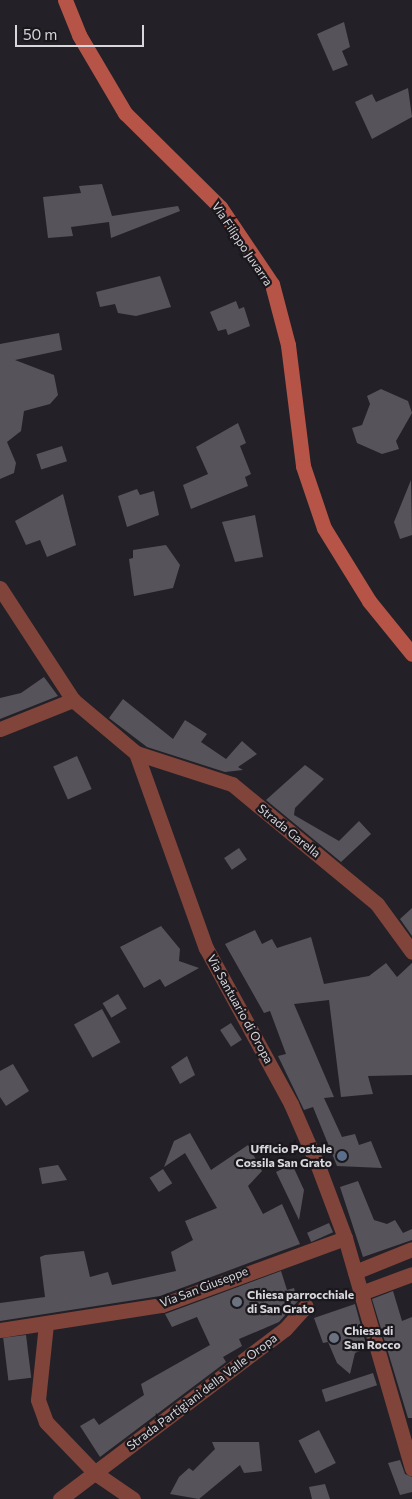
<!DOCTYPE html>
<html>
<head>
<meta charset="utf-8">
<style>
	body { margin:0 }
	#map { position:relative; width:412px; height:1499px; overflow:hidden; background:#232127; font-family:Commissioner,sans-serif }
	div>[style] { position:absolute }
	.building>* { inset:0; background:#56545a; transform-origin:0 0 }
	.street>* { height:15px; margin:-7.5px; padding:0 7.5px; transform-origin:7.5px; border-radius:7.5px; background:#81443b }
	.secondary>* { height:15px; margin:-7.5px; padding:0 7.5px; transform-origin:7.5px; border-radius:7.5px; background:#b55447 }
	.dots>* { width:14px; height:14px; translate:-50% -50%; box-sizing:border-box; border:2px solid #1a181d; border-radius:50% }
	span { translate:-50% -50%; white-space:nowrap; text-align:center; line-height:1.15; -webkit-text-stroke:4.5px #1a181d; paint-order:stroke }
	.street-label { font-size:12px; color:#d8d7db }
	.poi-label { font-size:12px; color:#d8d7db; font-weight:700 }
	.right { translate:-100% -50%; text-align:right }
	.left { translate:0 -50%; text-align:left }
	.scale { position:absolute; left:15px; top:25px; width:129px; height:22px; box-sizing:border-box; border:2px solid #d8d7db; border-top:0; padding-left:6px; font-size:15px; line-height:18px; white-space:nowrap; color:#d8d7db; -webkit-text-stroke:4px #1a181d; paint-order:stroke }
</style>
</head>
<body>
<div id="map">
	<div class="building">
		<div style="clip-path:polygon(344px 22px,350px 47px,342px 51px,348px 65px,333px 71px,317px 34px)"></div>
		<div style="clip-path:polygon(408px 88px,412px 117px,372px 139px,355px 102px,372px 94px,376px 102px)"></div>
		<div style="clip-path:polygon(102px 184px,112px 216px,178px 206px,180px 211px,111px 238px,109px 222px,71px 227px,73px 236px,48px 238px,43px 197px,81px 193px,79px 186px)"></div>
		<div style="clip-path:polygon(160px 276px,171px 307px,136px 316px,118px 313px,115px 304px,100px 307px,96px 292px)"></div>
		<div style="clip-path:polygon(236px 301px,239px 309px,244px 307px,250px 326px,228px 335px,226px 329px,218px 331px,210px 312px)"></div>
		<div style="clip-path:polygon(59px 333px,62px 350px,15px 360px,54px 375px,58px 395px,50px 404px,24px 411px,21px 431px,7px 442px,16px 463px,14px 473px,0 479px,0 344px)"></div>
		<div style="clip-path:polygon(381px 389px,408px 401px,412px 413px,396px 441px,399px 449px,382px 454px,357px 443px,352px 428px,362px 425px,370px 404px,367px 396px)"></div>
		<div style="clip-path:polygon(238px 423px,246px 443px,240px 446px,251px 474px,245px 477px,248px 486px,191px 509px,183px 485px,208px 474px,196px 447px)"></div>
		<div style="left:62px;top:446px;width:16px;height:27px;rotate:72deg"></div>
		<div style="clip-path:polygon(411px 480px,412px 535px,400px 539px,394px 522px)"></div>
		<div style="clip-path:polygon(137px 489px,140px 495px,154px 491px,159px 515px,127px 527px,118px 496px)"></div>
		<div style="clip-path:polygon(63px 494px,76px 545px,47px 557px,40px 540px,26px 545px,15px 521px)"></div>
		<div style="clip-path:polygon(255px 515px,263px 557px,235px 562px,222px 522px)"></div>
		<div style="clip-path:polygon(166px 545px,180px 565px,173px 588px,134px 596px,129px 559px,133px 558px,133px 550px)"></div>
		<div style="clip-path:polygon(44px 677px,58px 696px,0 719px,0 698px,21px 693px)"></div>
		<div style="clip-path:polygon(123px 699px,173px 739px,185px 720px,207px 734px,201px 742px,226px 759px,242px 741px,257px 754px,238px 767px,243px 770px,225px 772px,147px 747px,109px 718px)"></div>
		<div style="left:77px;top:756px;width:36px;height:26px;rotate:66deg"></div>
		<div style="clip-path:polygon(305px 765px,324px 779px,295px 808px,294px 815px,339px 841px,359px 821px,371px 834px,341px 862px,266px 800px)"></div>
		<div style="left:239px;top:848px;width:14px;height:18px;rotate:56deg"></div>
		<div style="clip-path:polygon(412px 908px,412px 936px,400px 919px)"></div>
		<div style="clip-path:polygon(161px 926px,180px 949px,179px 961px,199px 968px,165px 987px,160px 979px,144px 988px,120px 947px)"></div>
		<div style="clip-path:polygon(255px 930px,262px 944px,272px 939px,277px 948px,311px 937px,324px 984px,369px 976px,386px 963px,397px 977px,412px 963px,412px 1075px,368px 1076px,373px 1094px,341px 1097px,329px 1000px,294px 1004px,334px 1097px,324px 1098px,342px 1137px,355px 1134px,359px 1145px,371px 1141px,382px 1168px,337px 1166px,313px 1107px,304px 1110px,278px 1056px,286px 1054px,270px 1011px,264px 1013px,225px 944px)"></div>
		<div style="left:118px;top:994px;width:17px;height:18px;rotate:59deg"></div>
		<div style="left:102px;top:1009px;width:38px;height:32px;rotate:61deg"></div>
		<div style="left:231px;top:1023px;width:20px;height:13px;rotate:57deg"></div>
		<div style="clip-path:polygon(187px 1056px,195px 1075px,180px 1084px,171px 1067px)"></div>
		<div style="clip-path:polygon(13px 1064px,29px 1091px,6px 1106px,0 1097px,0 1071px)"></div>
		<div style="clip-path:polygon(190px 1133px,211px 1170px,248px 1145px,262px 1171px,248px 1186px,263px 1214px,282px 1204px,300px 1244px,160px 1296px,0 1321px,0 1303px,45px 1297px,40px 1257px,45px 1255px,84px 1251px,90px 1277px,108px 1272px,112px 1285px,176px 1271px,171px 1252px,193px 1240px,185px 1221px,217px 1208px,185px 1153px,164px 1167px,174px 1141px)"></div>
		<div style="clip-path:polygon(292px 1164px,304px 1190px,299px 1220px,276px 1172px)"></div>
		<div style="clip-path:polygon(58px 1165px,67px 1180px,42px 1184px,39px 1168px)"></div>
		<div style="left:163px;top:1169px;width:17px;height:16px;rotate:57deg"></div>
		<div style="clip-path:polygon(358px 1181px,374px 1220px,387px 1224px,395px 1220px,403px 1233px,412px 1229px,412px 1240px,363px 1257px,340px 1187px)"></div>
		<div style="left:329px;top:1223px;width:10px;height:24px;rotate:66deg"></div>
		<div style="clip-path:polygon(281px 1271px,287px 1290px,294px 1288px,298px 1301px,279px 1322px,239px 1339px,242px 1346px,223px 1357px,226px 1362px,100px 1457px,80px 1426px,94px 1418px,99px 1425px,144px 1395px,141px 1384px,210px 1345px,197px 1317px,172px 1327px,165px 1314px)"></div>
		<div style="clip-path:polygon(393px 1291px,402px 1321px,412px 1317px,412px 1418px,408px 1418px,372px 1299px)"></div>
		<div style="clip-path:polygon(355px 1304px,367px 1348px,355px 1353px,350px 1374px,337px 1363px,328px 1342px,323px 1343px,314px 1318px)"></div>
		<div style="left:26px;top:1335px;width:43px;height:23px;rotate:83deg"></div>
		<div style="left:373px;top:1373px;width:13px;height:54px;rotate:72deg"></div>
		<div style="left:319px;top:1430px;width:37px;height:23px;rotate:63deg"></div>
		<div style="clip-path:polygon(212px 1442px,259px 1442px,262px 1471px,244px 1473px,240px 1465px,199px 1499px,170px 1494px,179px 1477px,189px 1468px,193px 1471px,215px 1449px)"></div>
		<div style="clip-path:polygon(400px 1460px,405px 1474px,412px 1477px,412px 1492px,400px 1495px,388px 1463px)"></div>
		<div style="clip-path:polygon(325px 1484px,330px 1499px,312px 1499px,309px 1487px)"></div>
	</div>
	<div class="street">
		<div style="left:0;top:588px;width:134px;rotate:56.9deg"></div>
		<div style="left:73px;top:700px;width:82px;rotate:40.1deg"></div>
		<div style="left:136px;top:753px;width:207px;rotate:70.3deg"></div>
		<div style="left:206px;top:948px;width:178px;rotate:61.4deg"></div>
		<div style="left:291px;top:1104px;width:68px;rotate:66.5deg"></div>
		<div style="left:318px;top:1166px;width:77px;rotate:69.4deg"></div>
		<div style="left:345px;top:1238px;width:240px;rotate:73.8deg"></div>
		<div style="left:0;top:729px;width:79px;rotate:-21.7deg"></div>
		<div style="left:136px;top:753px;width:101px;rotate:17.9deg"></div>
		<div style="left:232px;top:784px;width:188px;rotate:39.6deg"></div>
		<div style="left:377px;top:904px;width:59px;rotate:53.9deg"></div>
		<div style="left:355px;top:1272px;width:61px;rotate:-22deg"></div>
		<div style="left:361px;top:1293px;width:54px;rotate:-20.4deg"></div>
		<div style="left:46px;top:1324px;width:76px;rotate:96deg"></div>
		<div style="left:38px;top:1400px;width:23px;rotate:70deg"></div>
		<div style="left:46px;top:1422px;width:71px;rotate:46.1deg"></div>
		<div style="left:95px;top:1473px;width:46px;rotate:34.4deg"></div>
		<div style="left:0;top:1330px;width:164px;rotate:-8.8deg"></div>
		<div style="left:162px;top:1305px;width:195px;rotate:-20.1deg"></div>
		<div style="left:60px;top:1499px;width:282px;rotate:-37.1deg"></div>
		<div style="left:285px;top:1329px;width:31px;rotate:-48deg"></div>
	</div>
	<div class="secondary">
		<div style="left:65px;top:0;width:38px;rotate:68deg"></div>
		<div style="left:79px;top:35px;width:91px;rotate:59.5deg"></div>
		<div style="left:125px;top:113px;width:134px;rotate:44.7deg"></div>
		<div style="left:220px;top:207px;width:93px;rotate:56deg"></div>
		<div style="left:272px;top:284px;width:63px;rotate:75.3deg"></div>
		<div style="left:288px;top:345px;width:122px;rotate:82.9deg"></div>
		<div style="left:303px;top:466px;width:65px;rotate:71.3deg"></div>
		<div style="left:324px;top:528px;width:86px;rotate:58.3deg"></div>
		<div style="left:369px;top:601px;width:68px;rotate:50.9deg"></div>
	</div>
	<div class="dots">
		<div style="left:342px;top:1156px;background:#5c6f8a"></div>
		<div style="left:237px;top:1302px;background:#6b7280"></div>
		<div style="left:334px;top:1338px;background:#6b7280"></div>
	</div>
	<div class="street-label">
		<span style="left:242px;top:244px;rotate:56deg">Via Filippo Juvarra</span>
		<span style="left:289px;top:831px;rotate:39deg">Strada Garella</span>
		<span style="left:240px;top:1009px;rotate:61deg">Via Santuario di Oropa</span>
		<span style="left:204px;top:1287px;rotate:-21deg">Via San Giuseppe</span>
		<span style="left:202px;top:1392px;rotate:-37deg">Strada Partigiani della Valle Oropa</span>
	</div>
	<div class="poi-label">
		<span class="right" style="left:332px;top:1156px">Ufficio Postale<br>Cossila San Grato</span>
		<span class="left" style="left:247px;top:1302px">Chiesa parrocchiale<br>di San Grato</span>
		<span class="left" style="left:344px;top:1338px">Chiesa di<br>San Rocco</span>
	</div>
	<div class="scale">50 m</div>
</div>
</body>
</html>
